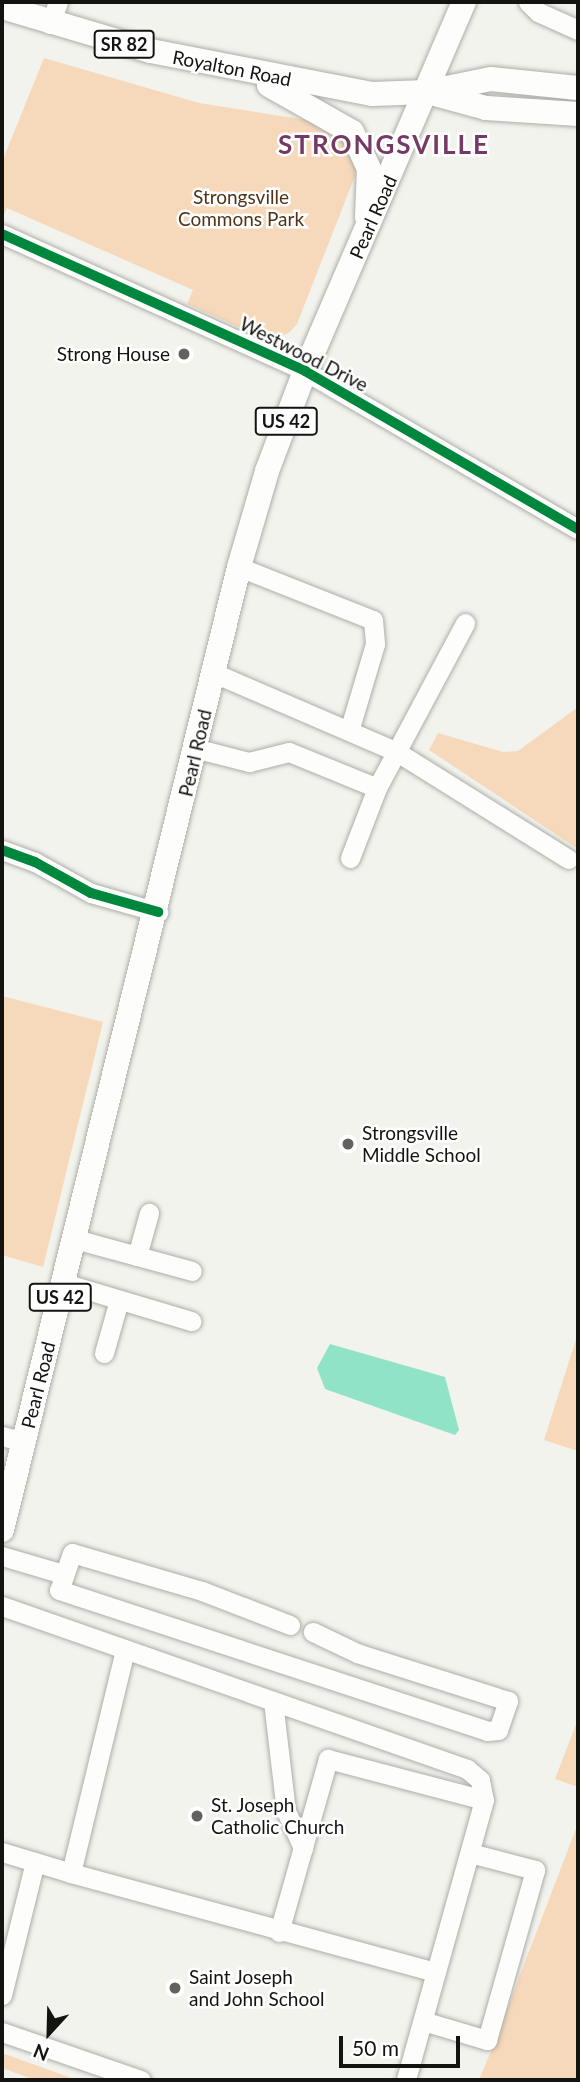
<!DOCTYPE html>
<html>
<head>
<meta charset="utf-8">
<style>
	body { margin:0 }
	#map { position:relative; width:580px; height:2082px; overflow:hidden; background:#f2f3ec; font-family:Lato,sans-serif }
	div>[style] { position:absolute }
	.green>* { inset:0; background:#f6d8ba }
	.water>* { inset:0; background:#91e3c8 }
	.roads { filter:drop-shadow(0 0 2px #adaea9) drop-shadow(0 0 2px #adaea9) }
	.minor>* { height:19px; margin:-9.5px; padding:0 9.5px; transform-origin:9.5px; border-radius:9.5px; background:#fdfdfc }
	.major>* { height:24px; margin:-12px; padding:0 12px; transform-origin:12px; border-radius:12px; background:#fdfdfc }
	.cycleway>* { height:10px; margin:-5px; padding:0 5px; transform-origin:5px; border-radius:5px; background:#00873e }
	.dots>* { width:19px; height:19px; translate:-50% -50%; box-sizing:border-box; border:4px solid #fff; border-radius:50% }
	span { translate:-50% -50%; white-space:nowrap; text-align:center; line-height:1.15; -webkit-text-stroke:5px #fff; paint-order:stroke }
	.shield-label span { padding:2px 5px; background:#fff; border:2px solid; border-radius:5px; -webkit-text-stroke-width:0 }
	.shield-label { font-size:18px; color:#131410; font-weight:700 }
	.street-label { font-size:19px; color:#131410 }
	.park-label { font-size:19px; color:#503317 }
	.poi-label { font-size:19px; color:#131410 }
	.right { translate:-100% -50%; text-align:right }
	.left { translate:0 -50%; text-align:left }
	.district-label { font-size:26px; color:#753a63; font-weight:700; letter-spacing:2px }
	.frame { position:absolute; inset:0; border:4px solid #131410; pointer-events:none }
	.north { position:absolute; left:14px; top:1998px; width:70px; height:70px; -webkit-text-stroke:5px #fff; paint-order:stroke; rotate:202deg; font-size:19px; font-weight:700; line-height:28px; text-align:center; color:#131410 }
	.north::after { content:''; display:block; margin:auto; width:24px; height:32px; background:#131410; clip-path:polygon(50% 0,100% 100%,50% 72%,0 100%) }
	.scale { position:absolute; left:339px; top:2036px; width:121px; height:32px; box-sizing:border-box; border:4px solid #131410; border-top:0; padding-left:9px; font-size:21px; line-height:24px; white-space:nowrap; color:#131410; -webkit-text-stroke:5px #fff; paint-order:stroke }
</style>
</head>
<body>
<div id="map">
	<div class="green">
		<div style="clip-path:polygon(44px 58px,199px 103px,313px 121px,344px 136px,356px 157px,355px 176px,297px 324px,290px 332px,280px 337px,261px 337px,187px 304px,193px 290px,7px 208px,2px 218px,2px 162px)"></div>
		<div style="clip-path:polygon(578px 707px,578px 849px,429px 750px,438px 733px,503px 752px,518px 751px)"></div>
		<div style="clip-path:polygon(2px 996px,103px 1022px,43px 1267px,2px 1255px)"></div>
		<div style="clip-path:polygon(578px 1333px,578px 1451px,544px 1440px)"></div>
		<div style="clip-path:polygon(578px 1719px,578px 1787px,555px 1779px)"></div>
		<div style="clip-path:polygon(577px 1826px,578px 2080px,479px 2080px,491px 2051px)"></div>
		<div style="clip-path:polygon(2px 2053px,77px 2080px,35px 2080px,2px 2068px)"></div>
	</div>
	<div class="water">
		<div style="clip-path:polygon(330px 1344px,445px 1377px,459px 1430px,455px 1435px,325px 1389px,317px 1368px)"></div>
	</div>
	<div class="roads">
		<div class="minor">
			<div style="left:528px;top:2px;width:14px;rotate:45deg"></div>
			<div style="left:538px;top:12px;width:44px;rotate:24.2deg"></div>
			<div style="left:50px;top:24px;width:23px;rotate:-70deg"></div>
			<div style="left:2px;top:234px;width:333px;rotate:24.3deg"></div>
			<div style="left:305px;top:371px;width:315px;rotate:30.1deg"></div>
			<div style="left:239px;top:567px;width:144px;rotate:21.6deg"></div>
			<div style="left:373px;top:620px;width:24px;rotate:85deg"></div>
			<div style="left:375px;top:644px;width:88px;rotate:106.6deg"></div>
			<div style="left:214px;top:673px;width:199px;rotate:23.3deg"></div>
			<div style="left:397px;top:752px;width:202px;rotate:32deg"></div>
			<div style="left:202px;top:750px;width:49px;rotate:14.3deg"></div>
			<div style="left:249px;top:762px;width:41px;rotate:-14deg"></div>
			<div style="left:289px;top:752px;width:95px;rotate:22.2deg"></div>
			<div style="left:2px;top:850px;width:35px;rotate:20deg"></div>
			<div style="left:35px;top:862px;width:64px;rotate:29deg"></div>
			<div style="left:91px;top:893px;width:70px;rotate:15.8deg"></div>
			<div style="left:350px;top:858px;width:75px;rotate:-68.9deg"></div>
			<div style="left:377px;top:788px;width:187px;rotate:-61.9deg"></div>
			<div style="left:75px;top:1239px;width:121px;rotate:15.3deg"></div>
			<div style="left:137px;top:1256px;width:45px;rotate:-74.4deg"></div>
			<div style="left:64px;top:1283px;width:133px;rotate:16.7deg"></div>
			<div style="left:104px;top:1353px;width:55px;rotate:-74.2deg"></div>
			<div style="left:2px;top:1436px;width:23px;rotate:15deg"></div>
			<div style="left:2px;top:1556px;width:64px;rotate:16.4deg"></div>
			<div style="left:2px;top:1606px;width:493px;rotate:19.3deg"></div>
			<div style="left:467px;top:1769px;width:17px;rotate:40deg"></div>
			<div style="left:480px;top:1780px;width:20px;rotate:79deg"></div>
			<div style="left:484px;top:1800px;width:291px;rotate:105.6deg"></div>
			<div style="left:290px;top:1625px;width:94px;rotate:-158.9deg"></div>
			<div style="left:202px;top:1591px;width:135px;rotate:-163.7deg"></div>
			<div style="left:72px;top:1553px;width:39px;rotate:109deg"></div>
			<div style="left:59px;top:1590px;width:451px;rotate:18.2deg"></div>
			<div style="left:487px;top:1731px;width:11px;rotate:-5deg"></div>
			<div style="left:498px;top:1730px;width:31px;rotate:-71deg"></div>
			<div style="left:508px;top:1701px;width:158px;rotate:-162.4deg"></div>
			<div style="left:357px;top:1653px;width:49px;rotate:-154.5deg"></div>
			<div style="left:273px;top:1701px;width:111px;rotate:83.3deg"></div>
			<div style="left:286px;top:1811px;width:41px;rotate:65.3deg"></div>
			<div style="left:2px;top:1852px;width:72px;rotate:16.9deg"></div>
			<div style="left:71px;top:1873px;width:230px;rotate:-76.4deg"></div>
			<div style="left:71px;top:1873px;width:378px;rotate:15.2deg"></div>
			<div style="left:279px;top:1932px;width:180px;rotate:-74.2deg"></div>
			<div style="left:328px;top:1759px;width:161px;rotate:14.7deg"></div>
			<div style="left:2px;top:1995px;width:137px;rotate:-76.1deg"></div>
			<div style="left:423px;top:2021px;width:67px;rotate:16.5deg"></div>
			<div style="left:487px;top:2040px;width:177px;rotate:-74.2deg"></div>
			<div style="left:535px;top:1870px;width:67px;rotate:-165.3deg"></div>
			<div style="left:2px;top:2032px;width:147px;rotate:19.1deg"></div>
		</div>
		<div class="major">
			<div style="left:2px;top:7px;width:155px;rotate:16.5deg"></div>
			<div style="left:151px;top:51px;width:225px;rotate:11deg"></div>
			<div style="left:372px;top:94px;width:55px;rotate:-2.1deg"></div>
			<div style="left:427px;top:92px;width:65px;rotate:-11.5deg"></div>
			<div style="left:491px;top:79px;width:87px;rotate:5.9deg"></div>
			<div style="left:269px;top:85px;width:95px;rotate:29.5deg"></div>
			<div style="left:352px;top:132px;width:41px;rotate:65.3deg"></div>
			<div style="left:369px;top:169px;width:48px;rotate:92.4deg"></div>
			<div style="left:431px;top:93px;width:57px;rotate:15.3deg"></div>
			<div style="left:486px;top:108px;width:92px;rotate:3.7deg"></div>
			<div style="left:2px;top:1530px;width:992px;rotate:-76.17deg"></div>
			<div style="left:239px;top:567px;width:100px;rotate:-73.7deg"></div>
			<div style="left:267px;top:471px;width:107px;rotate:-69.2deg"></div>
			<div style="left:305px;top:371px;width:402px;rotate:-66.7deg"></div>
		</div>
	</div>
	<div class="cycleway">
		<div style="left:2px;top:234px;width:333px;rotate:24.3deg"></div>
		<div style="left:305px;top:371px;width:315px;rotate:30.1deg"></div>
		<div style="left:2px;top:850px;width:35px;rotate:20deg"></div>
		<div style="left:35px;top:862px;width:64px;rotate:29deg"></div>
		<div style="left:91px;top:893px;width:70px;rotate:15.8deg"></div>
	</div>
	<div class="dots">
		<div style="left:184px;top:354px;background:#61625d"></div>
		<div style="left:348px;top:1144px;background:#61625d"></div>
		<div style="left:197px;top:1816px;background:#61625d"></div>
		<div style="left:175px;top:1988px;background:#61625d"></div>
	</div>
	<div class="shield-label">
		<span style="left:124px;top:44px">SR 82</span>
		<span style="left:286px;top:421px">US 42</span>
		<span style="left:60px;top:1297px">US 42</span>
	</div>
	<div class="street-label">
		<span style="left:232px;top:68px;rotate:11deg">Royalton Road</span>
		<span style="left:373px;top:217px;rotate:-66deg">Pearl Road</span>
		<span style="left:304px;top:354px;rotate:27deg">Westwood Drive</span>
		<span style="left:195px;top:753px;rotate:-77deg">Pearl Road</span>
		<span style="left:38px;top:1385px;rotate:-76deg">Pearl Road</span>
	</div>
	<div class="park-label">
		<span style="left:241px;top:208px">Strongsville<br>Commons Park</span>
	</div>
	<div class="poi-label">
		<span class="right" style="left:170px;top:354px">Strong House</span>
		<span class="left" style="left:362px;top:1144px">Strongsville<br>Middle School</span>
		<span class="left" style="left:211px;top:1816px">St. Joseph<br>Catholic Church</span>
		<span class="left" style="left:189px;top:1988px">Saint Joseph<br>and John School</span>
	</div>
	<div class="district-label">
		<span style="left:384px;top:145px">STRONGSVILLE</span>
	</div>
	<div class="frame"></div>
	<div class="north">N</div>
	<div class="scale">50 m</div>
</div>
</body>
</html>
